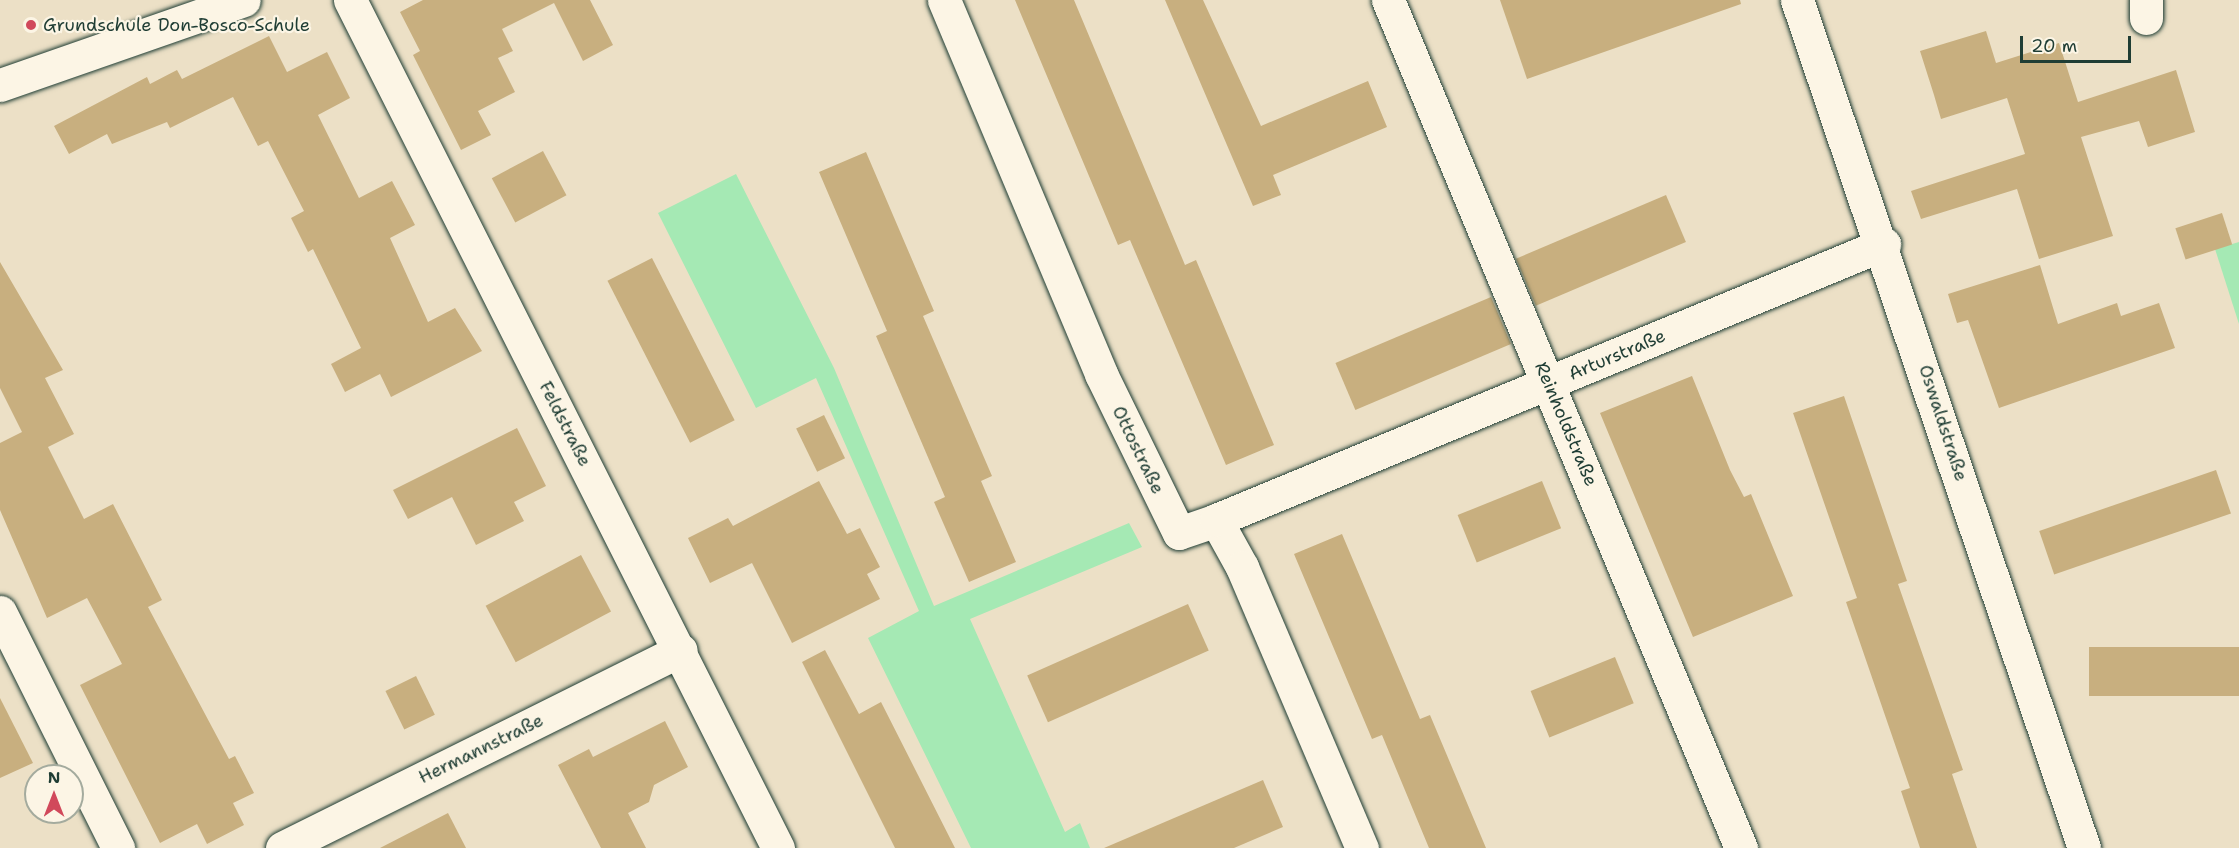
<!DOCTYPE html>
<html>
<head>
<meta charset="utf-8">
<style>
	body { margin:0 }
	#map { position:relative; width:2239px; height:848px; overflow:hidden; background:#ece0c6; font-family:"Shantell Sans",sans-serif }
	div>[style] { position:absolute }
	.green>* { inset:0; background:#a5e9b4 }
	.building>* { inset:0; background:#c8af7f; transform-origin:0 0 }
	.roads { filter:drop-shadow(0 0 2px #1f3d34) drop-shadow(0 0 2px #1f3d34) }
	.street>* { height:33px; margin:-16.5px; padding:0 16.5px; transform-origin:16.5px; border-radius:16.5px; background:#fcf5e5 }
	.dots>* { width:16px; height:16px; translate:-50% -50%; box-sizing:border-box; border:3px solid #fcf5e5; border-radius:50% }
	span { translate:-50% -50%; white-space:nowrap; text-align:center; line-height:1.15; -webkit-text-stroke:4.5px #fcf5e5; paint-order:stroke }
	.poi-label { font-size:18px; color:#1f3d34 }
	.left { translate:0 -50%; text-align:left }
	.street-label { font-size:18px; color:#1f3d34 }
	.north { position:absolute; left:24px; top:764px; width:60px; height:60px; box-sizing:border-box; background:#fcf5e5; border:2px solid #a4ab9e; border-radius:50%; rotate:0deg; font-size:16px; font-weight:700; line-height:24px; text-align:center; color:#1f3d34 }
	.north::after { content:''; display:block; margin:auto; width:21px; height:27px; background:#d1495b; clip-path:polygon(50% 0,100% 100%,50% 72%,0 100%) }
	.scale { position:absolute; left:2020px; top:36px; width:111px; height:27px; box-sizing:border-box; border:3px solid #1f3d34; border-top:0; padding-left:8px; font-size:18px; line-height:21px; white-space:nowrap; color:#1f3d34; -webkit-text-stroke:4px #fcf5e5; paint-order:stroke }
</style>
</head>
<body>
<div id="map">
	<div class="green">
		<div style="clip-path:polygon(736px 174px,834px 368px,934px 606px,1129px 523px,1142px 547px,970px 619px,1065px 832px,1080px 823px,1090px 848px,971px 848px,868px 638px,919px 611px,816px 378px,756px 408px,658px 213px)"></div>
		<div style="clip-path:polygon(2239px 242px,2239px 324px,2215px 249px)"></div>
	</div>
	<div class="building">
		<div style="clip-path:polygon(423px 0,590px 0,613px 45px,583px 61px,554px 3px,502px 29px,513px 51px,498px 58px,515px 92px,478px 111px,491px 135px,461px 150px,413px 55px,420px 51px,400px 12px)"></div>
		<div style="clip-path:polygon(1015px 0,1074px 0,1185px 265px,1196px 260px,1274px 445px,1226px 465px,1130px 240px,1118px 245px)"></div>
		<div style="clip-path:polygon(1165px 0,1203px 0,1261px 126px,1368px 81px,1387px 127px,1273px 175px,1281px 195px,1253px 206px)"></div>
		<div style="clip-path:polygon(1500px 0,1740px 0,1741px 4px,1527px 79px)"></div>
		<div style="clip-path:polygon(1986px 31px,1996px 63px,2059px 43px,2078px 102px,2176px 70px,2195px 132px,2148px 147px,2139px 121px,2081px 137px,2113px 236px,2039px 259px,2017px 189px,1921px 219px,1911px 191px,2025px 154px,2007px 98px,1941px 119px,1934px 95px,1920px 51px)"></div>
		<div style="clip-path:polygon(269px 36px,287px 72px,327px 52px,350px 98px,318px 115px,359px 198px,392px 181px,415px 225px,390px 238px,428px 322px,455px 308px,482px 351px,391px 397px,380px 374px,345px 392px,331px 364px,361px 348px,313px 249px,308px 252px,291px 218px,304px 211px,268px 141px,258px 146px,233px 97px,170px 128px,167px 122px,112px 144px,107px 134px,69px 154px,54px 126px,147px 77px,150px 84px,177px 70px,182px 79px)"></div>
		<div style="left:543px;top:151px;width:50px;height:58px;rotate:62deg"></div>
		<div style="clip-path:polygon(866px 152px,934px 311px,923px 316px,992px 476px,981px 481px,1016px 562px,969px 582px,934px 502px,945px 497px,876px 336px,887px 331px,819px 172px)"></div>
		<div style="left:1666px;top:195px;width:51px;height:163px;rotate:67deg"></div>
		<div style="left:2222px;top:213px;width:33px;height:49px;rotate:72deg"></div>
		<div style="left:652px;top:258px;width:182px;height:50px;rotate:63deg"></div>
		<div style="clip-path:polygon(0 262px,63px 370px,45px 378px,74px 434px,48px 447px,84px 519px,113px 504px,162px 600px,148px 607px,229px 759px,235px 756px,254px 793px,233px 803px,244px 825px,207px 844px,197px 824px,160px 843px,80px 685px,122px 664px,87px 598px,47px 618px,0 510px,0 443px,22px 432px,0 388px)"></div>
		<div style="clip-path:polygon(2040px 265px,2058px 324px,2117px 303px,2121px 316px,2159px 303px,2175px 348px,1999px 408px,1968px 320px,1957px 323px,1948px 294px)"></div>
		<div style="left:1491px;top:297px;width:51px;height:169px;rotate:67deg"></div>
		<div style="clip-path:polygon(1692px 376px,1730px 470px,1744px 497px,1751px 494px,1793px 596px,1693px 637px,1600px 413px)"></div>
		<div style="clip-path:polygon(1844px 396px,1907px 581px,1898px 584px,1963px 770px,1952px 774px,1977px 848px,1920px 848px,1901px 791px,1910px 788px,1846px 602px,1857px 598px,1793px 413px)"></div>
		<div style="left:824px;top:415px;width:48px;height:31px;rotate:64deg"></div>
		<div style="clip-path:polygon(517px 428px,546px 486px,514px 502px,524px 521px,476px 545px,452px 497px,408px 519px,393px 490px)"></div>
		<div style="left:2216px;top:470px;width:46px;height:187px;rotate:71deg"></div>
		<div style="clip-path:polygon(819px 481px,847px 534px,860px 528px,880px 567px,867px 574px,880px 599px,792px 643px,752px 563px,710px 583px,688px 538px,728px 518px,733px 526px)"></div>
		<div style="left:1542px;top:481px;width:51px;height:91px;rotate:68deg"></div>
		<div style="clip-path:polygon(1342px 534px,1420px 719px,1430px 715px,1486px 848px,1429px 848px,1382px 735px,1372px 739px,1294px 554px)"></div>
		<div style="left:581px;top:555px;width:64px;height:108px;rotate:62deg"></div>
		<div style="left:1188px;top:604px;width:51px;height:176px;rotate:66deg"></div>
		<div style="left:2239px;top:647px;width:49px;height:150px;rotate:90deg"></div>
		<div style="clip-path:polygon(825px 650px,859px 714px,881px 702px,955px 848px,895px 848px,802px 662px)"></div>
		<div style="left:1615px;top:657px;width:50px;height:91px;rotate:68deg"></div>
		<div style="left:416px;top:676px;width:43px;height:34px;rotate:64deg"></div>
		<div style="clip-path:polygon(0 698px,33px 763px,0 778px)"></div>
		<div style="clip-path:polygon(665px 721px,688px 767px,654px 785px,649px 802px,628px 813px,646px 848px,601px 848px,558px 765px,589px 749px,593px 757px)"></div>
		<div style="clip-path:polygon(1263px 780px,1283px 827px,1234px 848px,1104px 848px)"></div>
		<div style="clip-path:polygon(448px 813px,466px 848px,380px 848px)"></div>
	</div>
	<div class="roads">
		<div class="street">
			<div style="left:350px;top:0;width:950px;rotate:63.22deg"></div>
			<div style="left:944px;top:0;width:406px;rotate:67.2deg"></div>
			<div style="left:1101px;top:374px;width:177px;rotate:63.9deg"></div>
			<div style="left:1179px;top:533px;width:39px;rotate:-19deg"></div>
			<div style="left:1216px;top:520px;width:54px;rotate:61deg"></div>
			<div style="left:1242px;top:567px;width:306px;rotate:66.9deg"></div>
			<div style="left:1388px;top:0;width:919px;rotate:67.4deg"></div>
			<div style="left:1797px;top:0;width:895px;rotate:71.3deg"></div>
			<div style="left:2146px;top:0;width:18px;rotate:90deg"></div>
			<div style="left:0;top:85px;width:258px;rotate:-19.2deg"></div>
			<div style="left:1216px;top:520px;width:723px;rotate:-22.45deg"></div>
			<div style="left:0;top:612px;width:264px;rotate:63.4deg"></div>
			<div style="left:282px;top:848px;width:445px;rotate:-26.4deg"></div>
		</div>
	</div>
	<div class="dots">
		<div style="left:31px;top:25px;background:#d1495b"></div>
	</div>
	<div class="poi-label">
		<span class="left" style="left:43px;top:25px">Grundschule Don-Bosco-Schule</span>
	</div>
	<div class="street-label">
		<span style="left:1617px;top:355px;rotate:-23deg">Arturstraße</span>
		<span style="left:1943px;top:423px;rotate:72deg">Oswaldstraße</span>
		<span style="left:565px;top:424px;rotate:63deg">Feldstraße</span>
		<span style="left:1566px;top:424px;rotate:67deg">Reinholdstraße</span>
		<span style="left:1138px;top:450px;rotate:64deg">Ottostraße</span>
		<span style="left:481px;top:749px;rotate:-26deg">Hermannstraße</span>
	</div>
	<div class="north">N</div>
	<div class="scale">20 m</div>
</div>
</body>
</html>
